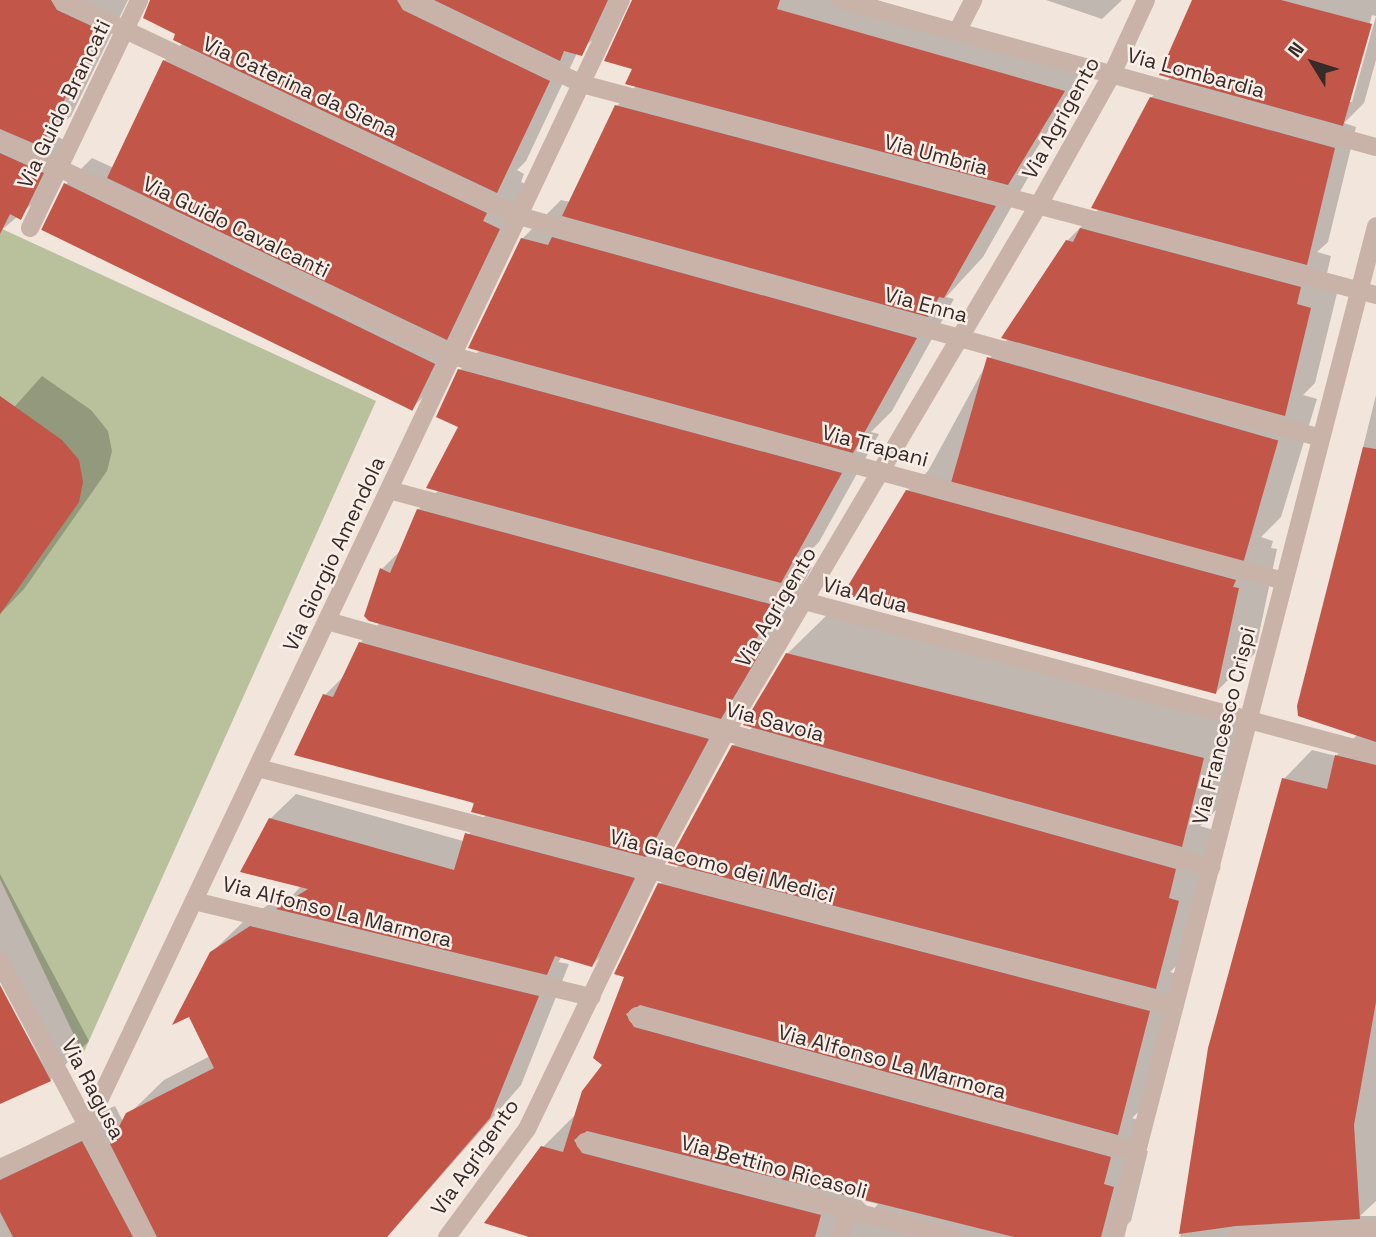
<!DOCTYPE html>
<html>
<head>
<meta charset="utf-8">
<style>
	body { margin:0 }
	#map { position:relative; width:1376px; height:1237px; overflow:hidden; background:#f1e5dc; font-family:"Space Grotesk",sans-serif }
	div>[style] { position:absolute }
	.green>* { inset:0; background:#b8c09c }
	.shadow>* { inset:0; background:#0003 }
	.building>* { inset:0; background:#c25749; transform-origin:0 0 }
	.minor>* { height:18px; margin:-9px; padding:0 9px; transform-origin:9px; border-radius:9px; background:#c9b3a8 }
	span { translate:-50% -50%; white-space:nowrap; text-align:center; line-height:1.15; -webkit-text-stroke:5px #f9efe8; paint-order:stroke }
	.street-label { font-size:21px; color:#362b28 }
	.north { position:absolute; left:1278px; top:28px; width:70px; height:70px; -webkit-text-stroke:5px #f9efe8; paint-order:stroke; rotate:308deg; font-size:19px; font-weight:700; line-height:28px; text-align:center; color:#362b28 }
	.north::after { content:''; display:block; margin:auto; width:24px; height:32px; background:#362b28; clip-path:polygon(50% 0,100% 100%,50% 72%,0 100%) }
</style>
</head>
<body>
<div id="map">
	<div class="green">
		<div style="clip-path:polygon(0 228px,376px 401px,83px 1054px,0 879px)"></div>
	</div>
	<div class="shadow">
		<div style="clip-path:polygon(0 0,128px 0,71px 116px,52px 134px,72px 144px,51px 188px,4px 228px,0 226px)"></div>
		<div style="clip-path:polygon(151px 0,623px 0,611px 24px,577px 53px,526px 161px,517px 170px,524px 174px,521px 182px,538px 190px,486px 299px,454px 331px,462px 335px,441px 379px,415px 405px,66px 184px,92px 158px,114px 168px,164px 61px,183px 43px)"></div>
		<div style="clip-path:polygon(633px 0,877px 0,1093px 62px,1026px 165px,1034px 167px,983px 257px,946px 297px,954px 299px,892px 411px,871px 432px,879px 434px,819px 542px,798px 563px,812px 567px,684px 816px,650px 850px,659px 853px,617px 940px,592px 965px,562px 957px,558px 962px,569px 964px,521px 1085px,387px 1237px,199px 1237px,132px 1111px,164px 1080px,210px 1056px,211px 953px,244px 921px,283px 895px,291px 897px,302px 885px,270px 819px,296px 794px,463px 841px,487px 814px,325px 695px,346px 674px,360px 643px,381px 622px,382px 569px,402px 549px,418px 510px,439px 490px,460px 426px,460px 370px,480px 350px,522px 239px,561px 200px,570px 202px,617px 106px,637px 85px)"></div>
		<div style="clip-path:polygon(1046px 0,1122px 0,1102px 19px)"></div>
		<div style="clip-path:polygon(evenodd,1194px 0,1376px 0,1376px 60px,1364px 103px,1344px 123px,1356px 127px,1328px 242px,1317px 252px,1331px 256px,1327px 273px,1341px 277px,1315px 383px,1303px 395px,1317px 399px,1281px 517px,1261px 537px,1273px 541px,1271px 548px,1277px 549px,1255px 653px,1216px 692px,907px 491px,928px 471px,989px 359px,1009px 338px,1067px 241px,1100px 208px,1151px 98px,1171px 77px,1194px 0,1372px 15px,1376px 16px,1352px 102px,1348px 102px,1372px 15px)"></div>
		<div style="clip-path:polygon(42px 376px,91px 410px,108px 431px,112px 451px,107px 471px,24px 589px,0 614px,0 423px)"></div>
		<div style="clip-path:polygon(1376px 395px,1376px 1201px,1360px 1216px,1376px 1216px,1376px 1237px,1180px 1237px,1210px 1048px,1284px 779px,1312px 750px,1336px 756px,1358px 734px,1299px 707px)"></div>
		<div style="clip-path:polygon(evenodd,827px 615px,1242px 720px,1220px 806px,1200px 826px,1214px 830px,1195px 948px,1170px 972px,1185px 976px,1153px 1098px,1132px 1118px,1146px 1122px,1138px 1149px,1148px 1151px,1131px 1221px,1114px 1237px,535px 1237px,542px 1148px,577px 1113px,604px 1065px,659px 885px,680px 864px,733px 746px,754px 726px,787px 654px,827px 615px,861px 1200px,878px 1204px,872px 1211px,861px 1200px)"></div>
		<div style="clip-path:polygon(0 874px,89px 1041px,50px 1080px,0 1102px,0 989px,44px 1065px,0 982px)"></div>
		<div style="clip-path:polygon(115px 1106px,182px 1237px,0 1237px,0 1158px)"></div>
	</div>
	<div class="building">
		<div style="clip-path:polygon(0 0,51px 0,57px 10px,98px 29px,42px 147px,0 129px)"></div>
		<div style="clip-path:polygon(150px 0,397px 0,403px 10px,550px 81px,497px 193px,173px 40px,175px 34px,143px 18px)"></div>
		<div style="clip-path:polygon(434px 0,608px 0,582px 56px,564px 51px,560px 61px)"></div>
		<div style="clip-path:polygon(632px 0,780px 0,777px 9px,1065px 91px,1008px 185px,625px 84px,632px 69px,604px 61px)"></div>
		<div style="clip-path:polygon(1192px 0,1281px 0,1372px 24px,1343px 126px,1159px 75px)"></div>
		<div style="clip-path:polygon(163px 60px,487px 213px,483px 221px,500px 229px,447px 340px,107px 178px)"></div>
		<div style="clip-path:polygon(1150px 97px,1335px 148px,1307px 265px,1091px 208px)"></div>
		<div style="clip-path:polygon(615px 105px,996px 206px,944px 298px,939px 297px,928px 317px,562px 216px)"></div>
		<div style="clip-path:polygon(0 153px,44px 173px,21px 220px,10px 214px,0 234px)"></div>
		<div style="left:64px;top:183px;width:413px;height:52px;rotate:26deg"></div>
		<div style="clip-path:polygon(1080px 228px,1301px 287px,1297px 304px,1311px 308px,1285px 416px,1001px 338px,1066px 240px,1073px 242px)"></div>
		<div style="clip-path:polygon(552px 237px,917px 338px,853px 453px,468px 348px,521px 238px,548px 245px)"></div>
		<div style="left:987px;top:357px;width:303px;height:132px;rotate:16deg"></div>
		<div style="clip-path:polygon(458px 369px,842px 473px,781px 583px,426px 488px,458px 427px,436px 417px)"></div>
		<div style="clip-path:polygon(0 396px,62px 440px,79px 460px,83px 482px,79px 502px,0 614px)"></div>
		<div style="clip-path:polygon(1363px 447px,1376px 449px,1376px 742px,1298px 716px,1297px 706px)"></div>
		<div style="clip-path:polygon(906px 490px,1236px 580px,1233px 587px,1239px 588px,1216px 694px,843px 594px)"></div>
		<div style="clip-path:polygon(417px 509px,770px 604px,774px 606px,753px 645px,763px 648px,721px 719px,369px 621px,364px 616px,380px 568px,390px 573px)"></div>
		<div style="clip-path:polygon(359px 642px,709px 739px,646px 857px,471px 812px,474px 803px,294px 755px,323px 694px,333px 697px)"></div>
		<div style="clip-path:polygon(786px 653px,1204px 758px,1182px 847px,743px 725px)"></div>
		<div style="clip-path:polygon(732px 745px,1176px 869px,1169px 898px,1179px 901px,1156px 989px,668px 863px)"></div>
		<div style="clip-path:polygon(1335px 755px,1376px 765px,1376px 1002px,1354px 1125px,1360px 1219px,1236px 1226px,1179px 1234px,1208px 1048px,1282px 778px,1327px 789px)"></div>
		<div style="clip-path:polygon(269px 818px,454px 870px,465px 833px,635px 878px,592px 967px,555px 956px,547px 975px,276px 909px,308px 889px,240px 872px)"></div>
		<div style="clip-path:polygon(658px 883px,1150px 1011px,1118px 1135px,640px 1005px,626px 1014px,634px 1027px,1111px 1157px,1104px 1184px,1114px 1187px,1101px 1237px,1014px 1237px,587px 1131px,574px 1140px,582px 1153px,821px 1215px,815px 1237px,529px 1237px,484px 1223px,541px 1146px,563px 1152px,582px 1091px,602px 1065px,593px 1058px,624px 977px,614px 974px)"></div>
		<div style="clip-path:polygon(250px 926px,539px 996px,490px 1118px,387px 1237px,157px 1237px,110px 1144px,126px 1113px,214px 1068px,189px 1017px,172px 1025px,210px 952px)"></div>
		<div style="clip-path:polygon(0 985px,51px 1081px,0 1104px)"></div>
		<div style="clip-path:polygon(82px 1141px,133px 1237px,13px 1237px,0 1212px,0 1180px)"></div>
	</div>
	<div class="minor">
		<div style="left:62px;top:0;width:505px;rotate:25.3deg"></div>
		<div style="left:519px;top:216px;width:832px;rotate:15.47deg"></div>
		<div style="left:408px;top:0;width:193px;rotate:25.8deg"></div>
		<div style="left:582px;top:84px;width:822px;rotate:14.88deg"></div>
		<div style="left:841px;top:0;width:555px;rotate:15.36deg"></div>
		<div style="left:957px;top:32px;width:36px;rotate:-63deg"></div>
		<div style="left:0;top:140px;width:502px;rotate:25.49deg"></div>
		<div style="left:453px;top:356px;width:861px;rotate:15.15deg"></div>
		<div style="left:30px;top:228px;width:253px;rotate:-64.4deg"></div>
		<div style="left:389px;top:490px;width:1022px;rotate:14.97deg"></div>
		<div style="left:327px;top:621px;width:918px;rotate:15.55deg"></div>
		<div style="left:258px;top:768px;width:947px;rotate:14.55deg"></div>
		<div style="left:194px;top:901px;width:409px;rotate:13.6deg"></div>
		<div style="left:0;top:961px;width:312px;rotate:62.1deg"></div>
		<div style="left:637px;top:1016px;width:517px;rotate:15.25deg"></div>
		<div style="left:585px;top:1142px;width:379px;rotate:14.5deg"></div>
		<div style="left:0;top:1169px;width:97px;rotate:-26.3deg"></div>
		<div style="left:87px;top:1126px;width:1246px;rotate:-64.63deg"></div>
		<div style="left:447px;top:1237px;width:134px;rotate:-53.5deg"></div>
		<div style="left:527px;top:1129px;width:286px;rotate:-64.3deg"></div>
		<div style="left:651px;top:871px;width:158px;rotate:-61.7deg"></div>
		<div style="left:726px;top:732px;width:612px;rotate:-59.33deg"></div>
		<div style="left:1038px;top:206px;width:151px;rotate:-60.7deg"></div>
		<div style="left:1112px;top:74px;width:81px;rotate:-65.3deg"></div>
		<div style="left:841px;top:1237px;width:28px;rotate:-75deg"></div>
		<div style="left:1115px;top:1237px;width:1044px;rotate:-75.52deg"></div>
		<div style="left:1237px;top:1237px;width:139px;rotate:-2.9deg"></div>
	</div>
	<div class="street-label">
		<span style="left:1196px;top:73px;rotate:15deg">Via Lombardia</span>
		<span style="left:300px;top:87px;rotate:25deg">Via Caterina da Siena</span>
		<span style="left:64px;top:104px;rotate:-64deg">Via Guido Brancati</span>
		<span style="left:1061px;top:118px;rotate:-61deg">Via Agrigento</span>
		<span style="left:936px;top:155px;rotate:15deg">Via Umbria</span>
		<span style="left:236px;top:227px;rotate:26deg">Via Guido Cavalcanti</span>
		<span style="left:926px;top:305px;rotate:15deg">Via Enna</span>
		<span style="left:875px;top:446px;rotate:15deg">Via Trapani</span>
		<span style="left:334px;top:554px;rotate:-65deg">Via Giorgio Amendola</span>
		<span style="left:865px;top:595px;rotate:15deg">Via Adua</span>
		<span style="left:776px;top:607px;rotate:-59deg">Via Agrigento</span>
		<span style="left:775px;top:722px;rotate:15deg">Via Savoia</span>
		<span style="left:1224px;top:726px;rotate:-76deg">Via Francesco Crispi</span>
		<span style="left:722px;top:866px;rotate:15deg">Via Giacomo dei Medici</span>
		<span style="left:337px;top:912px;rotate:14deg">Via Alfonso La Marmora</span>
		<span style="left:892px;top:1062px;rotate:15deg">Via Alfonso La Marmora</span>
		<span style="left:93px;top:1089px;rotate:62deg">Via Ragusa</span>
		<span style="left:475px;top:1157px;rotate:-55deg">Via Agrigento</span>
		<span style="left:774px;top:1167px;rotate:15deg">Via Bettino Ricasoli</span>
	</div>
	<div class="north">N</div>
</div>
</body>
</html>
